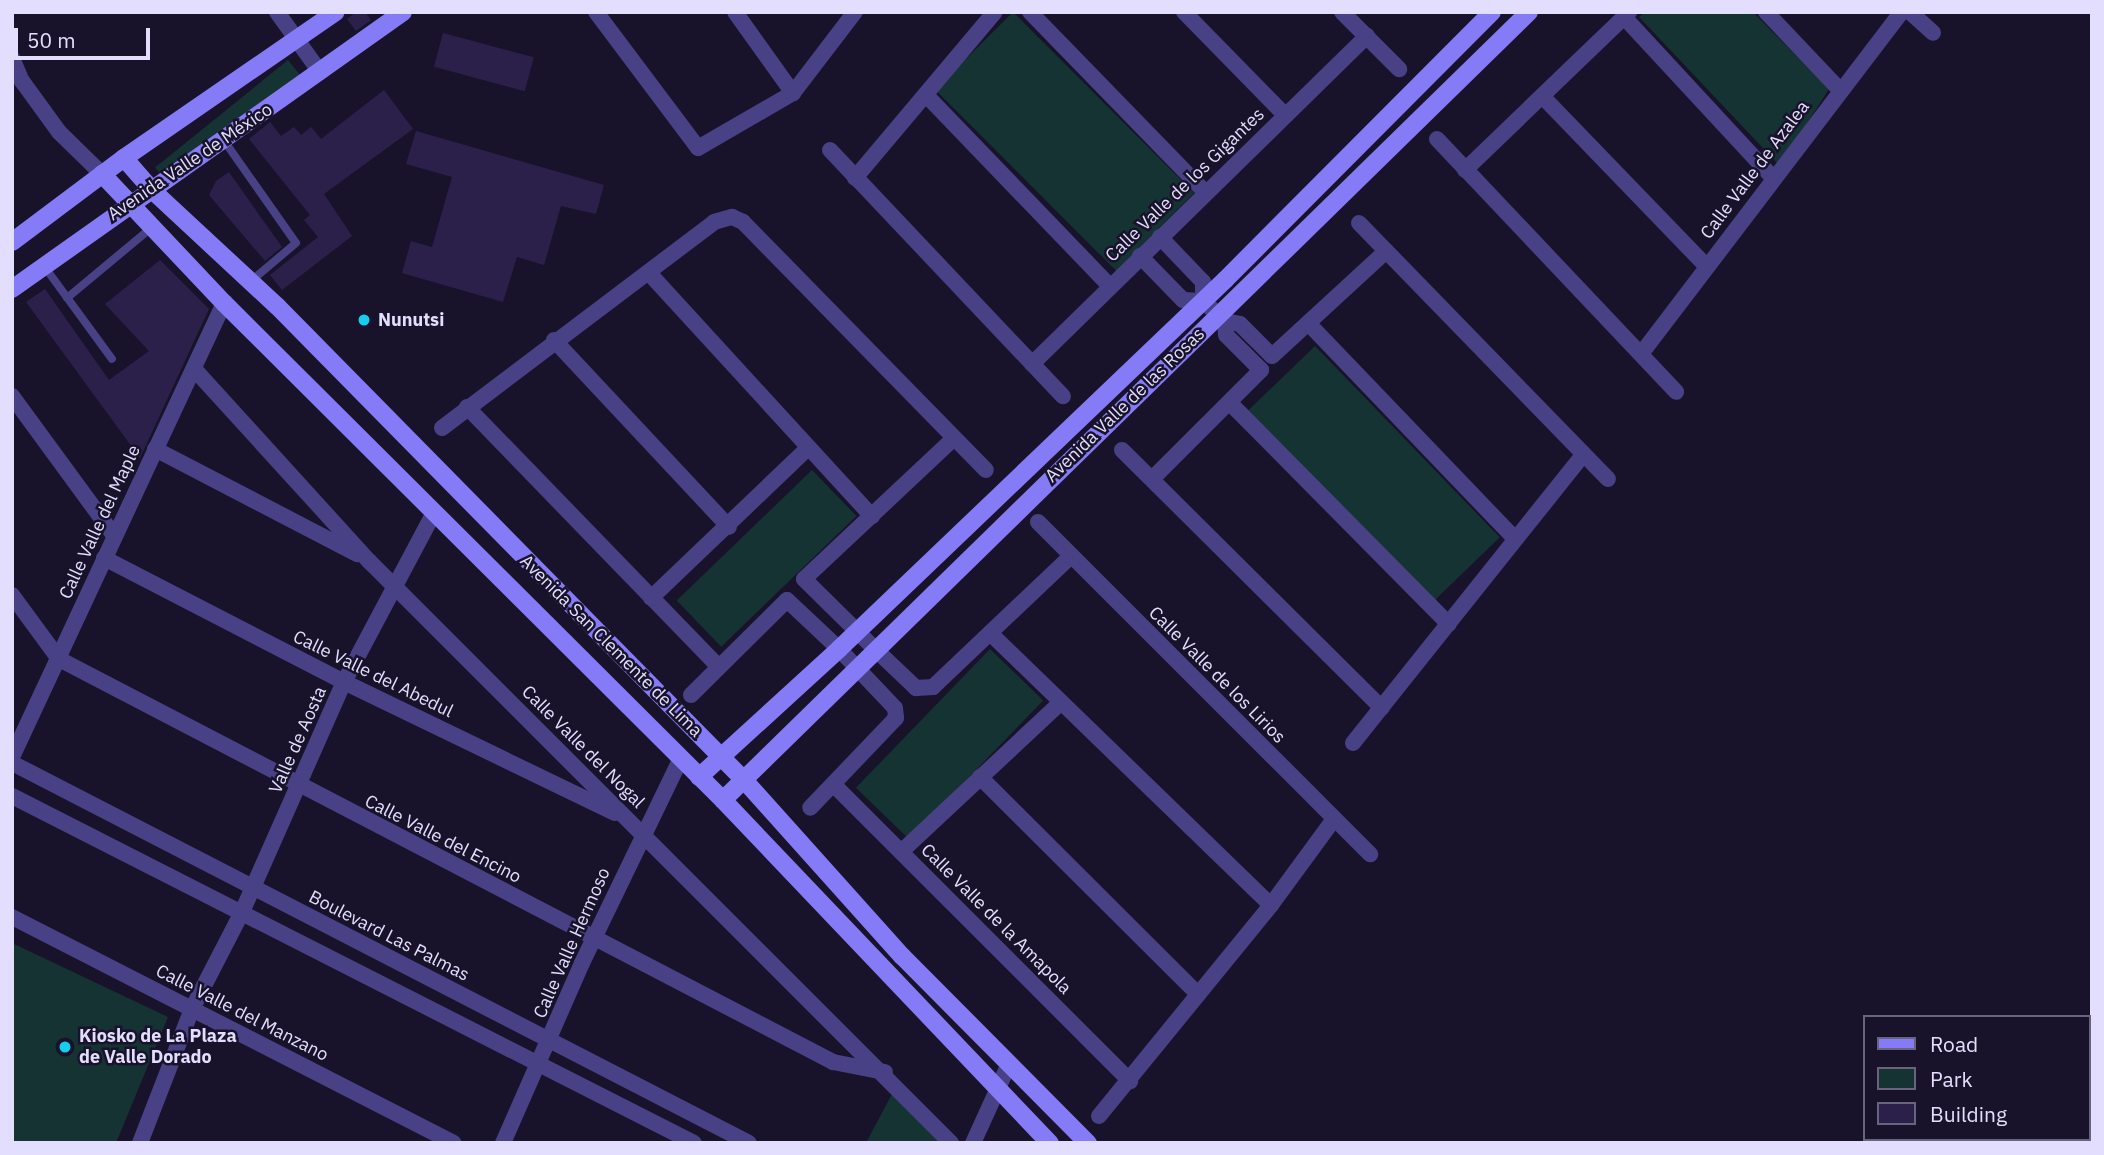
<!DOCTYPE html>
<html>
<head>
<meta charset="utf-8">
<style>
	body { margin:0 }
	#map { position:relative; width:2104px; height:1155px; overflow:hidden; background:#18132a; font-family:"IBM Plex Sans",sans-serif }
	div>[style] { position:absolute }
	.green>* { inset:0; background:#163334; transform-origin:0 0 }
	.building>* { inset:0; background:#2b204a; transform-origin:0 0 }
	.lane>* { height:8px; margin:-4px; padding:0 4px; transform-origin:4px; border-radius:4px; background:#484186 }
	.street>* { height:16px; margin:-8px; padding:0 8px; transform-origin:8px; border-radius:8px; background:#484186 }
	.secondary>* { height:18px; margin:-9px; padding:0 9px; transform-origin:9px; border-radius:9px; background:#867bf7 }
	.dots>* { width:19px; height:19px; translate:-50% -50%; box-sizing:border-box; border:4px solid #18132a; border-radius:50% }
	span { translate:-50% -50%; white-space:nowrap; text-align:center; line-height:1.15; -webkit-text-stroke:5px #18132a; paint-order:stroke }
	.street-label { font-size:18px; color:#e3defd }
	.poi-label { font-size:18px; color:#e3defd; font-weight:700 }
	.left { translate:0 -50%; text-align:left }
	.frame { position:absolute; inset:0; border:14px solid #e3defd; pointer-events:none }
	.legend { position:absolute; left:1863px; top:1015px; width:228px; height:126px; box-sizing:border-box; background:#18132a; border:2px solid #69647e; margin:0; padding:9px 12px; list-style:none; font-size:21px; color:#e3defd }
	.legend li { display:flex; align-items:center; gap:14px; height:35px }
	.legend b { width:35px; border:2px solid #69647e }
	.scale { position:absolute; left:14px; top:28px; width:136px; height:32px; box-sizing:border-box; border:4px solid #e3defd; border-top:0; padding-left:9px; font-size:21px; line-height:24px; white-space:nowrap; color:#e3defd; -webkit-text-stroke:5px #18132a; paint-order:stroke }
</style>
</head>
<body>
<div id="map">
	<div class="green">
		<div style="left:1013px;top:12px;width:256px;height:110px;rotate:45deg"></div>
		<div style="clip-path:polygon(1645px 12px,1753px 12px,1829px 89px,1780px 166px,1639px 17px)"></div>
		<div style="left:288px;top:60px;width:19px;height:171px;rotate:51deg"></div>
		<div style="left:1315px;top:346px;width:266px;height:93px;rotate:46deg"></div>
		<div style="left:812px;top:470px;width:64px;height:188px;rotate:46deg"></div>
		<div style="left:990px;top:649px;width:74px;height:193px;rotate:44deg"></div>
		<div style="clip-path:polygon(12px 943px,168px 1017px,116px 1143px,12px 1143px)"></div>
		<div style="clip-path:polygon(892px 1094px,941px 1143px,866px 1143px)"></div>
	</div>
	<div class="building">
		<div style="clip-path:polygon(356px 12px,365px 12px,371px 20px,356px 31px,347px 19px)"></div>
		<div style="left:443px;top:33px;width:94px;height:35px;rotate:15deg"></div>
		<div style="clip-path:polygon(384px 90px,413px 129px,324px 194px,352px 236px,282px 290px,270px 275px,318px 237px,304px 220px,310px 215px,249px 139px,270px 122px,281px 136px,294px 127px,301px 135px,311px 127px,321px 139px)"></div>
		<div style="clip-path:polygon(416px 131px,604px 185px,596px 214px,561px 206px,544px 265px,517px 257px,503px 302px,402px 273px,411px 241px,432px 247px,452px 177px,406px 164px)"></div>
		<div style="clip-path:polygon(229px 172px,282px 247px,265px 261px,209px 195px,216px 181px)"></div>
		<div style="clip-path:polygon(160px 260px,209px 309px,140px 458px,26px 302px,45px 289px,109px 380px,149px 351px,105px 304px)"></div>
	</div>
	<div class="lane">
		<div style="left:225px;top:142px;width:123px;rotate:54.9deg"></div>
		<div style="left:296px;top:243px;width:59px;rotate:139.8deg"></div>
		<div style="left:44px;top:266px;width:115px;rotate:53.8deg"></div>
		<div style="left:67px;top:298px;width:109px;rotate:-39.8deg"></div>
	</div>
	<div class="street">
		<div style="left:277px;top:12px;width:74px;rotate:54.4deg"></div>
		<div style="left:596px;top:12px;width:170px;rotate:53.1deg"></div>
		<div style="left:698px;top:148px;width:110px;rotate:-30.1deg"></div>
		<div style="left:793px;top:93px;width:102px;rotate:-52.6deg"></div>
		<div style="left:735px;top:12px;width:100px;rotate:54.4deg"></div>
		<div style="left:1030px;top:12px;width:250px;rotate:45.8deg"></div>
		<div style="left:1184px;top:12px;width:144px;rotate:45.6deg"></div>
		<div style="left:1342px;top:12px;width:81px;rotate:45deg"></div>
		<div style="left:1766px;top:12px;width:106px;rotate:46.5deg"></div>
		<div style="left:1910px;top:12px;width:31px;rotate:42deg"></div>
		<div style="left:1624px;top:17px;width:219px;rotate:47.2deg"></div>
		<div style="left:12px;top:58px;width:25px;rotate:67deg"></div>
		<div style="left:22px;top:81px;width:63px;rotate:54deg"></div>
		<div style="left:59px;top:132px;width:60px;rotate:44.3deg"></div>
		<div style="left:926px;top:95px;width:265px;rotate:46.1deg"></div>
		<div style="left:1543px;top:97px;width:236px;rotate:46deg"></div>
		<div style="left:1437px;top:139px;width:348px;rotate:46.6deg"></div>
		<div style="left:830px;top:150px;width:339px;rotate:46.6deg"></div>
		<div style="left:1465px;top:170px;width:228px;rotate:-43.9deg"></div>
		<div style="left:855px;top:178px;width:217px;rotate:-49.9deg"></div>
		<div style="left:1359px;top:223px;width:357px;rotate:45.8deg"></div>
		<div style="left:1160px;top:237px;width:62px;rotate:46.3deg"></div>
		<div style="left:1203px;top:282px;width:19px;rotate:90deg"></div>
		<div style="left:1140px;top:256px;width:62px;rotate:45.7deg"></div>
		<div style="left:1183px;top:300px;width:20px;rotate:3deg"></div>
		<div style="left:649px;top:273px;width:330px;rotate:47.5deg"></div>
		<div style="left:1203px;top:301px;width:30px;rotate:42deg"></div>
		<div style="left:1225px;top:321px;width:15px;rotate:11deg"></div>
		<div style="left:1240px;top:324px;width:45px;rotate:45deg"></div>
		<div style="left:1272px;top:356px;width:155px;rotate:-42.6deg"></div>
		<div style="left:1308px;top:323px;width:299px;rotate:46.2deg"></div>
		<div style="left:554px;top:340px;width:256px;rotate:46.9deg"></div>
		<div style="left:1641px;top:354px;width:430px;rotate:-52.7deg"></div>
		<div style="left:1032px;top:364px;width:469px;rotate:-44.4deg"></div>
		<div style="left:196px;top:371px;width:257px;rotate:47.7deg"></div>
		<div style="left:369px;top:561px;width:823px;rotate:45deg"></div>
		<div style="left:12px;top:396px;width:171px;rotate:53.8deg"></div>
		<div style="left:1230px;top:403px;width:311px;rotate:45.3deg"></div>
		<div style="left:467px;top:407px;width:361px;rotate:45.9deg"></div>
		<div style="left:442px;top:428px;width:341px;rotate:-37.1deg"></div>
		<div style="left:714px;top:222px;width:19px;rotate:-16deg"></div>
		<div style="left:732px;top:217px;width:12px;rotate:24deg"></div>
		<div style="left:743px;top:222px;width:347px;rotate:45.6deg"></div>
		<div style="left:952px;top:440px;width:203px;rotate:136.8deg"></div>
		<div style="left:804px;top:579px;width:100px;rotate:44.6deg"></div>
		<div style="left:875px;top:649px;width:57px;rotate:43.6deg"></div>
		<div style="left:916px;top:688px;width:17px;rotate:-3deg"></div>
		<div style="left:933px;top:687px;width:190px;rotate:-43.5deg"></div>
		<div style="left:155px;top:449px;width:228px;rotate:27.5deg"></div>
		<div style="left:1122px;top:450px;width:366px;rotate:44.8deg"></div>
		<div style="left:1153px;top:478px;width:153px;rotate:-45deg"></div>
		<div style="left:1261px;top:370px;width:49px;rotate:-135deg"></div>
		<div style="left:1226px;top:335px;width:14px;rotate:-94deg"></div>
		<div style="left:1038px;top:522px;width:470px;rotate:45deg"></div>
		<div style="left:104px;top:558px;width:270px;rotate:27.3deg"></div>
		<div style="left:344px;top:682px;width:301px;rotate:25.8deg"></div>
		<div style="left:12px;top:595px;width:79px;rotate:53.7deg"></div>
		<div style="left:59px;top:659px;width:873px;rotate:27.5deg"></div>
		<div style="left:833px;top:1062px;width:53px;rotate:10.9deg"></div>
		<div style="left:651px;top:598px;width:216px;rotate:-43.7deg"></div>
		<div style="left:990px;top:633px;width:391px;rotate:44.1deg"></div>
		<div style="left:691px;top:695px;width:135px;rotate:-44.7deg"></div>
		<div style="left:787px;top:600px;width:71px;rotate:43.3deg"></div>
		<div style="left:839px;top:649px;width:81px;rotate:46.5deg"></div>
		<div style="left:895px;top:708px;width:10px;rotate:84deg"></div>
		<div style="left:896px;top:718px;width:124px;rotate:133.7deg"></div>
		<div style="left:1353px;top:743px;width:369px;rotate:-51.4deg"></div>
		<div style="left:12px;top:757px;width:501px;rotate:-64.97deg"></div>
		<div style="left:12px;top:763px;width:829px;rotate:27.28deg"></div>
		<div style="left:980px;top:777px;width:308px;rotate:44.9deg"></div>
		<div style="left:834px;top:785px;width:419px;rotate:45deg"></div>
		<div style="left:12px;top:796px;width:765px;rotate:26.97deg"></div>
		<div style="left:902px;top:851px;width:215px;rotate:-43.1deg"></div>
		<div style="left:12px;top:917px;width:496px;rotate:27.1deg"></div>
		<div style="left:1099px;top:1116px;width:272px;rotate:-50.8deg"></div>
		<div style="left:1271px;top:905px;width:107px;rotate:-53.8deg"></div>
		<div style="left:140px;top:1143px;width:144px;rotate:-68.8deg"></div>
		<div style="left:192px;top:1009px;width:109px;rotate:-62.7deg"></div>
		<div style="left:242px;top:912px;width:252px;rotate:-66.1deg"></div>
		<div style="left:344px;top:682px;width:191px;rotate:-62deg"></div>
		<div style="left:503px;top:1143px;width:197px;rotate:-66.3deg"></div>
		<div style="left:582px;top:963px;width:225px;rotate:-64.2deg"></div>
		<div style="left:973px;top:1143px;width:87px;rotate:-65.5deg"></div>
	</div>
	<div class="secondary">
		<div style="left:124px;top:158px;width:43px;rotate:48.8deg"></div>
		<div style="left:152px;top:190px;width:171px;rotate:42.9deg"></div>
		<div style="left:277px;top:306px;width:665px;rotate:45.43deg"></div>
		<div style="left:744px;top:780px;width:237px;rotate:48.1deg"></div>
		<div style="left:902px;top:956px;width:264px;rotate:45.2deg"></div>
		<div style="left:102px;top:174px;width:178px;rotate:46.6deg"></div>
		<div style="left:224px;top:303px;width:704px;rotate:44.88deg"></div>
		<div style="left:723px;top:800px;width:474px;rotate:46.4deg"></div>
		<div style="left:12px;top:242px;width:140px;rotate:-36.9deg"></div>
		<div style="left:124px;top:158px;width:257px;rotate:-34.6deg"></div>
		<div style="left:12px;top:289px;width:479px;rotate:-35.3deg"></div>
		<div style="left:699px;top:777px;width:190px;rotate:-42.4deg"></div>
		<div style="left:839px;top:649px;width:534px;rotate:-43.71deg"></div>
		<div style="left:1225px;top:280px;width:378px;rotate:-45.1deg"></div>
		<div style="left:723px;top:800px;width:1127px;rotate:-44.35deg"></div>
	</div>
	<div class="dots">
		<div style="left:364px;top:320px;background:#16cdf0"></div>
		<div style="left:65px;top:1047px;background:#16cdf0"></div>
	</div>
	<div class="street-label">
		<span style="left:190px;top:162px;rotate:-34deg">Avenida Valle de México</span>
		<span style="left:1755px;top:170px;rotate:-53deg">Calle Valle de Azalea</span>
		<span style="left:1185px;top:185px;rotate:-44deg">Calle Valle de los Gigantes</span>
		<span style="left:1125px;top:405px;rotate:-44deg">Avenida Valle de las Rosas</span>
		<span style="left:100px;top:522px;rotate:-65deg">Calle Valle del Maple</span>
		<span style="left:611px;top:646px;rotate:45deg">Avenida San Clemente de Lima</span>
		<span style="left:373px;top:674px;rotate:26deg">Calle Valle del Abedul</span>
		<span style="left:1217px;top:675px;rotate:45deg">Calle Valle de los Lirios</span>
		<span style="left:298px;top:740px;rotate:-66deg">Valle de Aosta</span>
		<span style="left:583px;top:747px;rotate:45deg">Calle Valle del Nogal</span>
		<span style="left:443px;top:839px;rotate:27deg">Calle Valle del Encino</span>
		<span style="left:996px;top:919px;rotate:45deg">Calle Valle de la Amapola</span>
		<span style="left:389px;top:936px;rotate:27deg">Boulevard Las Palmas</span>
		<span style="left:572px;top:943px;rotate:-66deg">Calle Valle Hermoso</span>
		<span style="left:242px;top:1013px;rotate:27deg">Calle Valle del Manzano</span>
	</div>
	<div class="poi-label">
		<span class="left" style="left:378px;top:320px">Nunutsi</span>
		<span class="left" style="left:79px;top:1047px">Kiosko de La Plaza<br>de Valle Dorado</span>
	</div>
	<div class="frame"></div>
	<ul class="legend">
	<li><b style="height:9px;background:#867bf7"></b>Road</li>
	<li><b style="height:19px;background:#163334"></b>Park</li>
	<li><b style="height:19px;background:#2b204a"></b>Building</li>
	</ul>
	<div class="scale">50 m</div>
</div>
</body>
</html>
